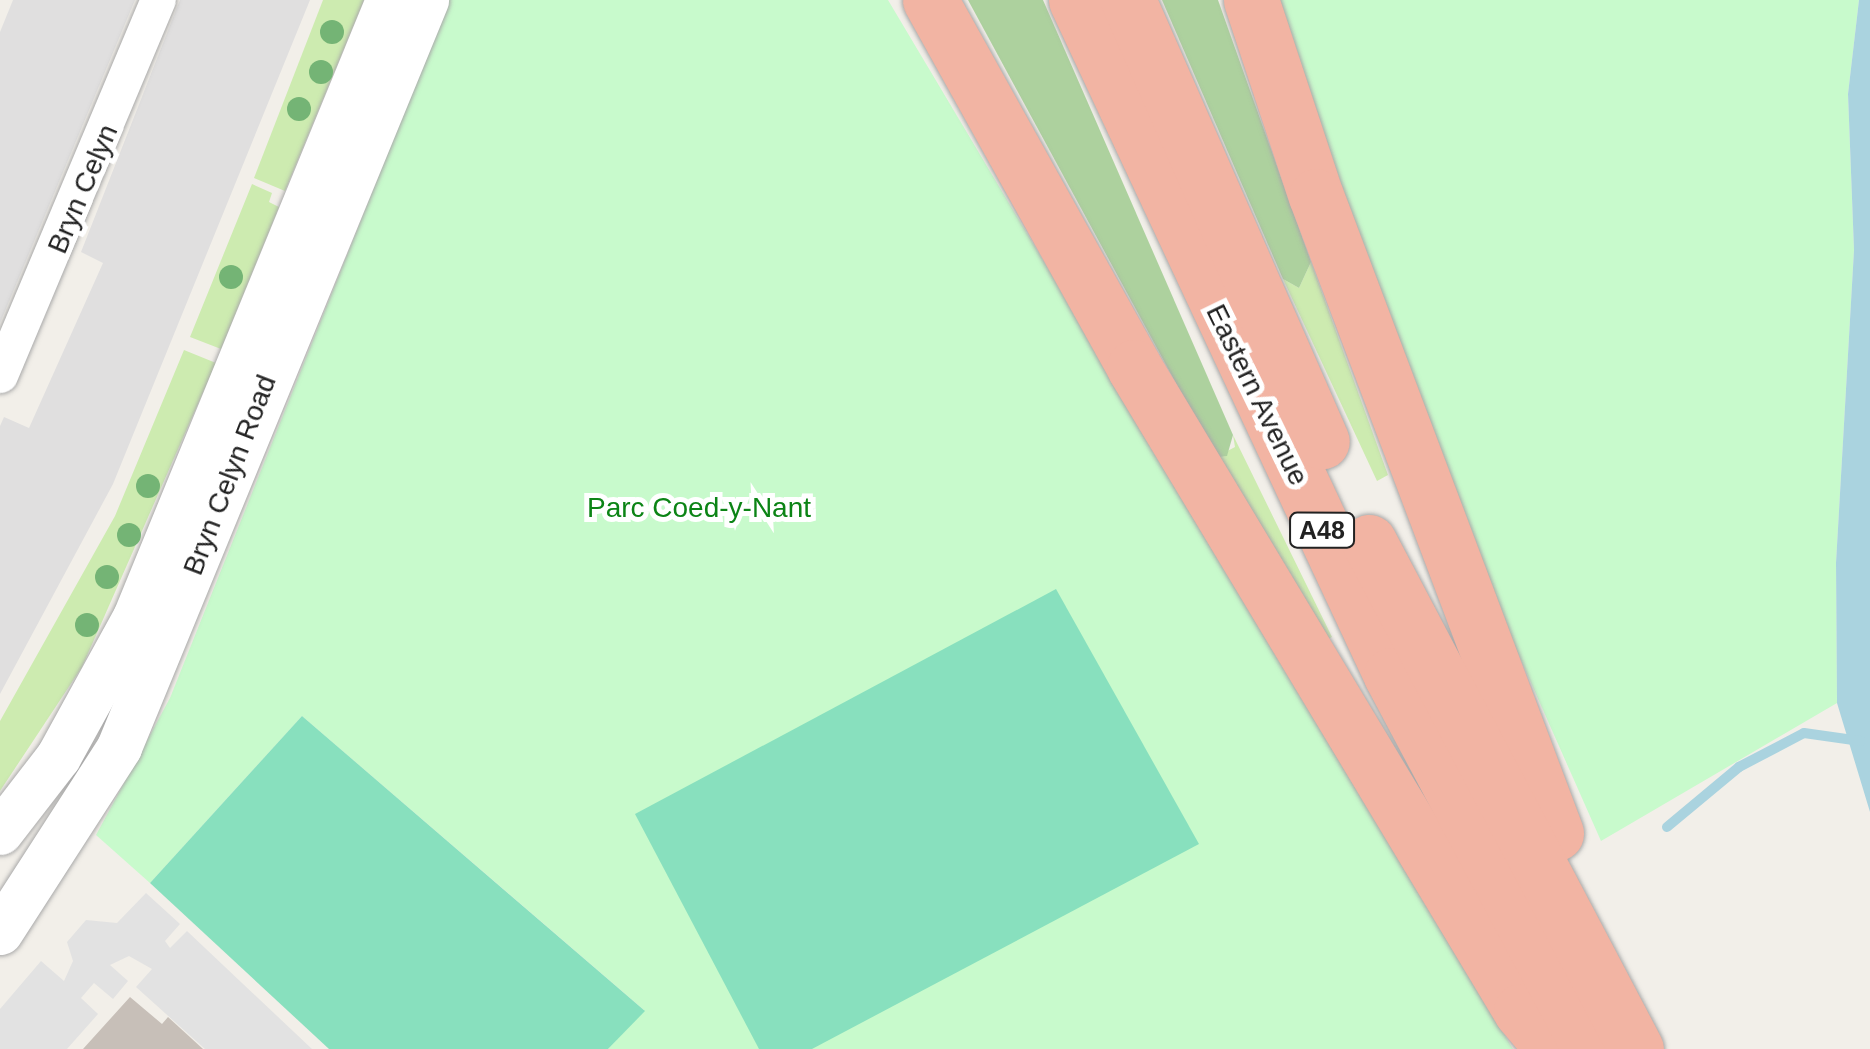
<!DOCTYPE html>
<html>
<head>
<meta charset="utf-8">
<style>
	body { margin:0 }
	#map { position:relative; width:1870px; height:1049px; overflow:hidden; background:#f2efe9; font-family:Helvetica,sans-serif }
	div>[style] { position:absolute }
	.residential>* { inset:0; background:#e0dfdf }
	.grass>* { inset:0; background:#cdebb0 }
	.forest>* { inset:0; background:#add19e }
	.park>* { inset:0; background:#c8facc }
	.pitch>* { inset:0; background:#88e0be }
	.parking>* { inset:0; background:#e2e2e2 }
	.water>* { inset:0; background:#aad3df }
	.stream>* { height:10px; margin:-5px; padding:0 5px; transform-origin:5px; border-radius:5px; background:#aad3df }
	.building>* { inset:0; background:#c7bfb8 }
	.roads { filter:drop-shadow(0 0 2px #a9a9a9) drop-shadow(0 0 2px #a9a9a9) }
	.minor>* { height:35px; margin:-17.5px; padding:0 17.5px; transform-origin:17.5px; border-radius:17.5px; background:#fff }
	.tertiary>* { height:45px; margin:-22.5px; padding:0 22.5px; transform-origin:22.5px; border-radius:22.5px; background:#fff }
	.trunk>* { height:55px; margin:-27.5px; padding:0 27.5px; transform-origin:27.5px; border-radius:27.5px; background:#f2b4a3 }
	.trees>* { width:24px; height:24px; margin:-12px; border-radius:50%; background:#74b475 }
	span { translate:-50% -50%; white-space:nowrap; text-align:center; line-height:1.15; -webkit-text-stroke:10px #fff; paint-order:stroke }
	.shield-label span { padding:2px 8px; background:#fff; border:2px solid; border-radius:8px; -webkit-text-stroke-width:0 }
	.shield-label { font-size:25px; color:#222; font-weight:700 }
	.street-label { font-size:28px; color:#222 }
	.park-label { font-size:28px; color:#0c8416 }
</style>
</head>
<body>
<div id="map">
	<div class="residential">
		<div style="clip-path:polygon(13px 0,135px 0,0 323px,0 32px)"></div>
		<div style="clip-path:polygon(180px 0,310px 0,113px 484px,0 694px,0 426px,4px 417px,29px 428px,103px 263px,81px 252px)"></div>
	</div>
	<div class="grass">
		<div style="clip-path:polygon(323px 0,364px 0,285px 191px,254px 178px)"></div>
		<div style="clip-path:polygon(252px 184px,272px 193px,269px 202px,279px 207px,221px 349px,190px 337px)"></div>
		<div style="clip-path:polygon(1311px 262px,1388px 475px,1377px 481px,1283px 279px,1299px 288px)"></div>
		<div style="clip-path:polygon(184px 350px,216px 363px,82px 667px,0 791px,0 721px,115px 516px)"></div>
		<div style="clip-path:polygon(1233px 435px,1332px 637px,1326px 640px,1216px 457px,1235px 447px)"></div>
	</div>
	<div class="forest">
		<div style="clip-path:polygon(968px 0,1043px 0,1233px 435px,1227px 456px,1216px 457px)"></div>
		<div style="clip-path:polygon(1162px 0,1218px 0,1311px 262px,1299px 288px,1283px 279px)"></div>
	</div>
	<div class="park">
		<div style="clip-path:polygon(449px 0,888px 0,1513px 1049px,608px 1049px,644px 1010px,302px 716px,150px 883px,96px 835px,170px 698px)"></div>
		<div style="clip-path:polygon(1274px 0,1859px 0,1848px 94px,1854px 250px,1836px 563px,1837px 703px,1601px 841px,1474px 554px)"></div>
	</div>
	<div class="pitch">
		<div style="clip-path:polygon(1056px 589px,1199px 844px,812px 1049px,759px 1049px,635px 814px)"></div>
		<div style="clip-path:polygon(302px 716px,645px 1011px,608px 1049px,329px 1049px,150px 883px)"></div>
	</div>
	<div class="parking">
		<div style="clip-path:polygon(146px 893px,180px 924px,165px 941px,170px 948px,187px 931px,312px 1049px,205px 1049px,136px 987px,152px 969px,129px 956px,110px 965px,128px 981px,113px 999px,94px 983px,81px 998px,98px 1014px,67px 1049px,0 1049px,0 1009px,41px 961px,64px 981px,73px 961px,67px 942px,86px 920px,117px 923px)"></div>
	</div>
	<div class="water">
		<div style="clip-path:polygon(1859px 0,1870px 0,1870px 812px,1837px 703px,1836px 563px,1854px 250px,1848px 94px)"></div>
	</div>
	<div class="stream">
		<div style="left:1667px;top:827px;width:94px;rotate:-39.8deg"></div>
		<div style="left:1739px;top:767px;width:73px;rotate:-27.6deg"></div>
		<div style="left:1804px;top:733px;width:57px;rotate:8.1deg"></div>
	</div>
	<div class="building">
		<div style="clip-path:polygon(130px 997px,162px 1024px,168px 1017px,203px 1049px,83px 1049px)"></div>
	</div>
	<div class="roads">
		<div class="minor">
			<div style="left:0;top:375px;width:407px;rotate:-67.2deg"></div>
		</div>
		<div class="tertiary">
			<div style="left:0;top:832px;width:95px;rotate:-52.3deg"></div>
			<div style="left:58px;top:757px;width:160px;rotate:-61.2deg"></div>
			<div style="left:135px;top:617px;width:667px;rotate:-67.7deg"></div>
			<div style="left:0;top:932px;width:220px;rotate:-57.2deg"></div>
			<div style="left:119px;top:747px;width:808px;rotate:-67.66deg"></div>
		</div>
		<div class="trunk">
			<div style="left:930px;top:0;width:420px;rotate:60.9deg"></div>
			<div style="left:1134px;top:367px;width:751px;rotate:59deg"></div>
			<div style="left:1521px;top:1011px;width:50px;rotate:49.9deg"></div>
			<div style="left:1076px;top:0;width:745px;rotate:64.98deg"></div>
			<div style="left:1391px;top:675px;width:424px;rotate:62deg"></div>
			<div style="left:1128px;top:0;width:482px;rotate:66.3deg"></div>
			<div style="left:1251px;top:0;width:206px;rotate:71.7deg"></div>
			<div style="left:1316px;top:196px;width:681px;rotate:69.36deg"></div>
			<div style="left:1369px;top:542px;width:573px;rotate:62.23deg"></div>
		</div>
	</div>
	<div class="trees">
		<div style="left:332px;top:32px"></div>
		<div style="left:321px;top:72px"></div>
		<div style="left:299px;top:109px"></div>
		<div style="left:231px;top:277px"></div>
		<div style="left:148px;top:486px"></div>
		<div style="left:129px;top:535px"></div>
		<div style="left:107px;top:577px"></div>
		<div style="left:87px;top:625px"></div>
	</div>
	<div class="shield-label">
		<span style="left:1322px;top:530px">A48</span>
	</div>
	<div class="street-label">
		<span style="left:83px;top:189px;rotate:-67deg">Bryn Celyn</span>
		<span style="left:1257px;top:395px;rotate:64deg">Eastern Avenue</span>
		<span style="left:230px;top:475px;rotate:-69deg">Bryn Celyn Road</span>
	</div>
	<div class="park-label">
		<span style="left:699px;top:508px">Parc Coed-y-Nant</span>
	</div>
</div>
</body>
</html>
